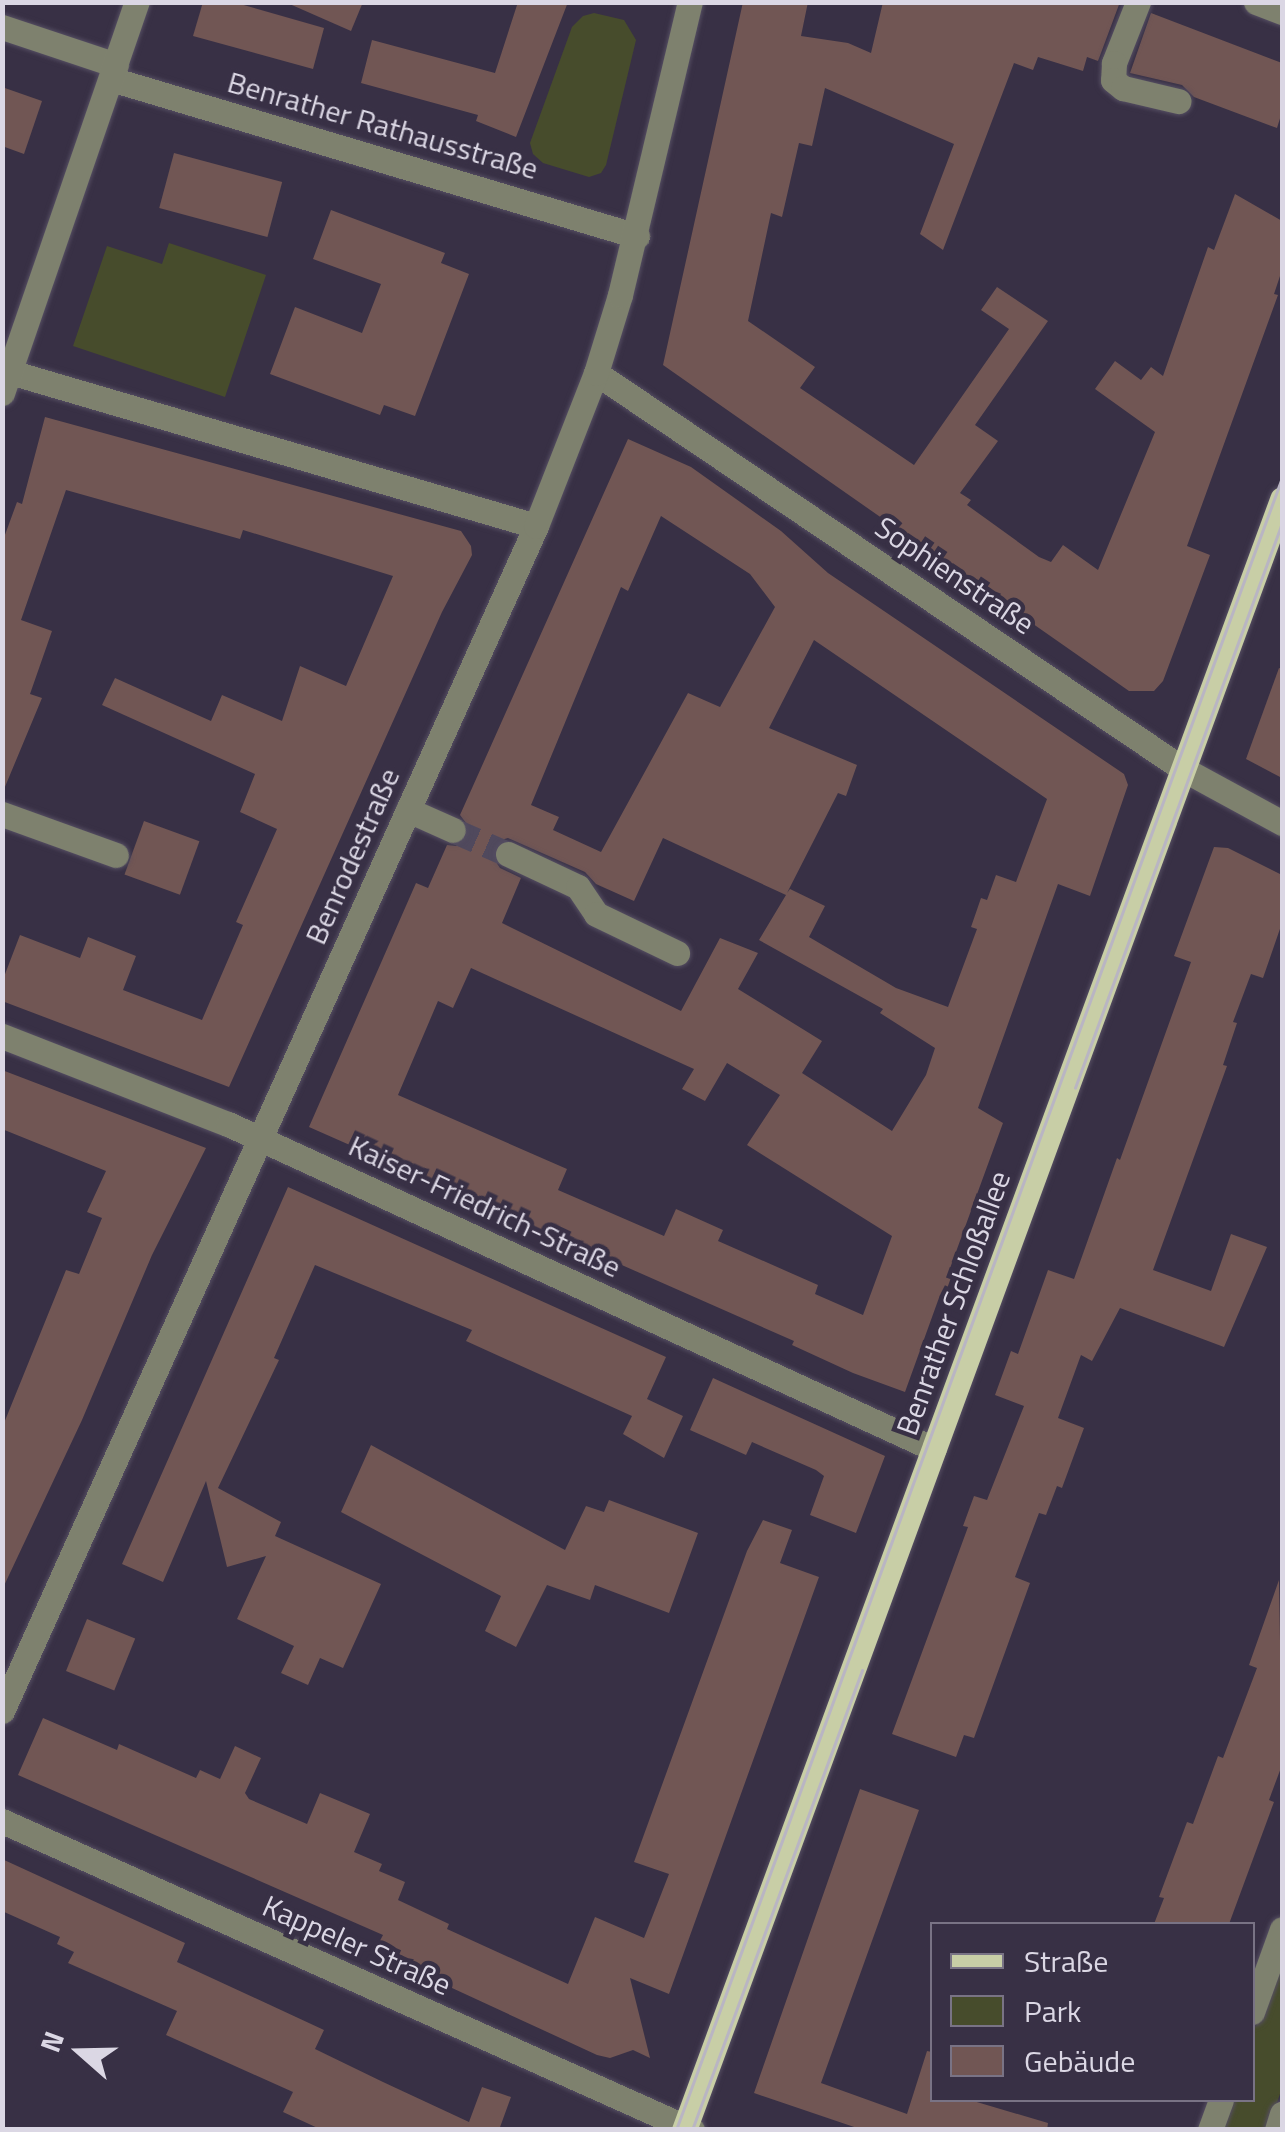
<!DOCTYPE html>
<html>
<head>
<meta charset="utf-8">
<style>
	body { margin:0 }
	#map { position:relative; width:1285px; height:2132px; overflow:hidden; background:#383045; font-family:"Titillium Web",sans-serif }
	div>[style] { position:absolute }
	.green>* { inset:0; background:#474c2c }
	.building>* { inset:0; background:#715654; transform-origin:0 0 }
	.minor-tunnel>* { height:25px; margin-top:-12.5px; transform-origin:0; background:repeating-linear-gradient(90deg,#50495d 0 25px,transparent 0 37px) }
	.roads { filter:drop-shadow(0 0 2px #554e62) drop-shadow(0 0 2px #554e62) }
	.minor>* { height:25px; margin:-12.5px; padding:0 12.5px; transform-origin:12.5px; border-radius:12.5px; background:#7e816e }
	.major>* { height:25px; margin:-12.5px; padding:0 12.5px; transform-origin:12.5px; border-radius:12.5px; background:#c8cea6 }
	.tram>* { height:2.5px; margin:-1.25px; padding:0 1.25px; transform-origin:1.25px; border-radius:1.25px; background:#b9b5c3 }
	span { translate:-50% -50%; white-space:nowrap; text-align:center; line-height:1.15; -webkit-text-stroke:9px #383045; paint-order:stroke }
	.street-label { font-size:30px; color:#dbd7e4 }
	.frame { position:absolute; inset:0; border:5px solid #dbd7e4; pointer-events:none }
	.legend { position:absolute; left:930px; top:1922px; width:325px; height:180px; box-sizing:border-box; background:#383045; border:2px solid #797385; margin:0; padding:12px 18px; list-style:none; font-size:30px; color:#dbd7e4 }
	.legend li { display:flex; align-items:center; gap:20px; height:50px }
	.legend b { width:50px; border:2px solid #797385 }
	.north { position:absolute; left:30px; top:2002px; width:100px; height:100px; -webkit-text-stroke:8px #383045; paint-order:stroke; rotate:290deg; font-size:28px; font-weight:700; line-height:40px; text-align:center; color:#dbd7e4 }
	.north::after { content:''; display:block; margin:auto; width:35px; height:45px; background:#dbd7e4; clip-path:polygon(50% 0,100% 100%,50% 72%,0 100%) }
</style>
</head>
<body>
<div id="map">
	<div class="green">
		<div style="clip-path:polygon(594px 13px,624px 20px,636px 40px,606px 165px,601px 173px,589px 177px,543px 163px,533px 154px,530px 143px,572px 27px,583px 16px)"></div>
		<div style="clip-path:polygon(169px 243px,266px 275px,225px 397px,73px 346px,107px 246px,162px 264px)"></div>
		<div style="clip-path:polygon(1282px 1951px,1282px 2088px,1268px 2129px,1218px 2130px,1229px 2100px,1252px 2100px,1253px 2033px)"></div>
	</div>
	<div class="building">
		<div style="clip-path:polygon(203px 2px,233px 2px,324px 28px,313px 69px,193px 36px)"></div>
		<div style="clip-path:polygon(285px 2px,363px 2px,351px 31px)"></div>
		<div style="clip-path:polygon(518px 2px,568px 2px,516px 137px,476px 121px,478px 115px,361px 83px,372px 40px,495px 73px)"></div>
		<div style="clip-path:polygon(743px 2px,808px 2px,801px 36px,848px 43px,871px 53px,883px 2px,1120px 2px,1098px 61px,1087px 57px,1083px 71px,1038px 57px,1033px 70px,1014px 63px,943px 250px,920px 234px,954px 144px,825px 88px,812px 146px,799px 143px,782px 217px,771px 213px,748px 321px,815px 367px,800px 388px,914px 465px,1009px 329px,981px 310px,997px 287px,1048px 321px,975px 425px,998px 441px,960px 493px,971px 500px,967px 505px,1039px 557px,1051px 562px,1063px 545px,1098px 570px,1155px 432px,1095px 389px,1115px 361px,1141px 380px,1151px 367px,1163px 376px,1208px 247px,1214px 250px,1235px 194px,1282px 221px,1282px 270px,1274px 294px,1278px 295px,1187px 546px,1210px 555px,1163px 681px,1154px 691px,1129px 691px,663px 365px)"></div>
		<div style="clip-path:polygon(1151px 13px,1282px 63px,1282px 112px,1277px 128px,1194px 97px,1182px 85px,1130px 73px)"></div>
		<div style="clip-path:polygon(2px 87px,42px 101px,24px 154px,2px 146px)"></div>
		<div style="left:174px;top:153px;width:112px;height:57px;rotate:15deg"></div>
		<div style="clip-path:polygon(331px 210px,445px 253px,441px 263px,469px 274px,415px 416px,384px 405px,380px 415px,270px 374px,295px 307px,362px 333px,381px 284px,313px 259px)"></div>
		<div style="clip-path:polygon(45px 417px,461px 531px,471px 546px,472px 555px,442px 612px,229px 1087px,2px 1001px,2px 982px,20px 935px,80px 958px,88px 937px,136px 956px,123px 990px,202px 1020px,243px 925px,236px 922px,277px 829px,240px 812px,255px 774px,102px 705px,115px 678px,211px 721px,222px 695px,282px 721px,300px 666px,346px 686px,393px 576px,243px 530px,240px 539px,66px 490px,21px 620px,52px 631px,30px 694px,42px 698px,2px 794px,2px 543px,17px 502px,22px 504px)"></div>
		<div style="clip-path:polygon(evenodd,628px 439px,691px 467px,781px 531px,828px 573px,1124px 774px,1128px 785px,1090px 896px,1058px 884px,978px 1108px,1003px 1123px,949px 1271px,953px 1272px,944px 1297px,940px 1295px,905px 1392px,853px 1373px,792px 1345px,794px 1341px,309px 1127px,416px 883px,428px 888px,447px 845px,456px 846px,467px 837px,469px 827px,460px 815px,628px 439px,661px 516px,750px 574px,775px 607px,720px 707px,688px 693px,601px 852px,553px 830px,559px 817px,531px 805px,621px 587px,628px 591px,661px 516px,628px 439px,814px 640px,1047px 799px,1016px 882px,996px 875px,987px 900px,981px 898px,971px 927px,977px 929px,948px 1007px,896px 988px,809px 937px,825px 906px,790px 889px,787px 893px,838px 793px,846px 796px,857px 765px,769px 728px,814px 640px,628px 439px,508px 838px,585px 872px,596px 884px,634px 901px,663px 838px,786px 895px,759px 940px,883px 1009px,880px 1013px,935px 1048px,926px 1075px,892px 1131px,802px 1073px,822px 1041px,738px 989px,758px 953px,720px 938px,681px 1011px,502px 923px,521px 878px,500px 868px,492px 856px,498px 841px,508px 838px,628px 439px,471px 968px,694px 1069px,682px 1089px,705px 1101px,727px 1063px,780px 1095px,747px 1145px,892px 1236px,863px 1315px,815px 1294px,818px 1285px,718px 1241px,723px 1230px,676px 1209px,664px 1236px,558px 1190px,567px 1169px,398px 1095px,438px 1001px,453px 1008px,471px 968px)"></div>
		<div style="clip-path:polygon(1279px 668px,1282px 669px,1282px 778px,1246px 759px)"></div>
		<div style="left:144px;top:821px;width:59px;height:57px;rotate:20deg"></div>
		<div style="clip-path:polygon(1214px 847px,1228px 848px,1282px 875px,1282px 923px,1263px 978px,1251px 974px,1233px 1022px,1237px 1023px,1223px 1065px,1227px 1066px,1153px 1270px,1211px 1291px,1231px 1234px,1267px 1247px,1224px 1347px,1120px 1308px,1092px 1361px,1081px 1355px,1058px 1418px,1084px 1428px,1062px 1488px,1057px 1486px,1046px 1515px,1039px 1513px,1015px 1577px,1030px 1583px,974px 1738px,964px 1735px,956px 1757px,892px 1734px,968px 1527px,963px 1526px,974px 1496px,987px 1500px,1024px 1406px,995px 1395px,1011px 1351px,1018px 1354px,1048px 1270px,1074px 1279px,1117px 1158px,1120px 1160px,1191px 962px,1174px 956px)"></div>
		<div style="clip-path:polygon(2px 1070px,206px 1148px,152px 1255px,82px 1420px,2px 1590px,2px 1428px,66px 1270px,79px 1274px,102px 1218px,87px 1212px,106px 1171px,2px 1129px)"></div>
		<div style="clip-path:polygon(288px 1187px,666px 1357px,647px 1399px,683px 1416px,664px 1458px,623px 1434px,632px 1416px,466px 1341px,472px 1330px,315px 1265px,274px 1358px,279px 1360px,218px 1488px,281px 1522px,275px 1536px,381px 1584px,343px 1668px,320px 1658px,308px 1685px,281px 1673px,294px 1646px,237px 1619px,266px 1556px,227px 1567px,206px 1481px,163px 1582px,122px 1564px)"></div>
		<div style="clip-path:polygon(713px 1378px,885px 1456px,856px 1533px,810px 1515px,824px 1476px,816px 1470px,752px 1442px,746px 1455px,690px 1430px)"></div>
		<div style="clip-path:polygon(371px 1445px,565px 1550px,586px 1506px,604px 1512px,609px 1500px,698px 1533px,669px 1613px,595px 1585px,590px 1600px,547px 1585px,516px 1647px,485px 1631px,501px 1596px,341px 1512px)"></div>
		<div style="clip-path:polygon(763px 1520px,792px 1530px,780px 1563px,819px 1577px,669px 1994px,630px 1978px,650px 2058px,633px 2050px,610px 2058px,597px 2055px,374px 1952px,383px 1935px,18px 1775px,43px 1718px,117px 1750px,119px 1744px,196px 1778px,200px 1770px,220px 1779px,235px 1746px,261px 1758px,245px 1793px,249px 1799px,307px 1824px,320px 1793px,370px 1814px,354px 1852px,382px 1864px,379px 1871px,405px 1882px,398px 1900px,449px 1924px,447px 1929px,568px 1984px,595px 1917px,644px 1938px,669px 1874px,634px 1862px,747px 1551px)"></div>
		<div style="clip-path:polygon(1279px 1580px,1282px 1765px,1269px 1800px,1274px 1802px,1229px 1924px,1154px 1924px,1164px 1898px,1159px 1897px,1187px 1822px,1193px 1824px,1218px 1756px,1223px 1758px,1257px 1668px,1249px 1665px)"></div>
		<div style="left:87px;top:1619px;width:52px;height:56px;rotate:22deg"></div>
		<div style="clip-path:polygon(860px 1789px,919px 1810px,821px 2083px,907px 2114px,927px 2051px,932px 2052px,932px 2100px,970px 2100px,1048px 2123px,1047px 2130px,863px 2130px,754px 2093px)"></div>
		<div style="clip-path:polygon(2px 1859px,185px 1943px,177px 1962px,324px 2030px,315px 2049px,383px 2082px,469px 2122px,482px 2087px,511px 2097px,499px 2130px,322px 2130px,283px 2112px,293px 2092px,166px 2035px,177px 2011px,68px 1963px,74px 1952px,57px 1944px,60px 1937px,2px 1911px)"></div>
	</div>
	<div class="minor-tunnel">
		<div style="left:453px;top:830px;width:60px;rotate:23.6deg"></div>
	</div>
	<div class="roads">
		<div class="minor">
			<div style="left:1138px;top:2px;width:66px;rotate:111.5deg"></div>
			<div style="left:1114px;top:63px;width:17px;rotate:93deg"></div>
			<div style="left:1113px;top:80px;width:13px;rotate:39deg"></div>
			<div style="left:1123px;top:88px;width:57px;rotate:13.3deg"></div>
			<div style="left:1256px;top:2px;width:28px;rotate:21deg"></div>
			<div style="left:2px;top:27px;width:120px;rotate:18.4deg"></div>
			<div style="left:111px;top:79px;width:549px;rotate:16.62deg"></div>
			<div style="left:10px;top:372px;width:548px;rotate:16.32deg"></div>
			<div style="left:596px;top:373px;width:708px;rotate:34deg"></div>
			<div style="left:1183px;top:769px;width:113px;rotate:28.6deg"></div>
			<div style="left:2px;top:393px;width:414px;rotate:-71deg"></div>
			<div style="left:408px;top:810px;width:49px;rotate:24deg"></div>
			<div style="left:2px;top:814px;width:121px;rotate:19.8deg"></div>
			<div style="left:508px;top:854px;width:77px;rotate:25.2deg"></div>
			<div style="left:578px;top:887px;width:32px;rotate:56deg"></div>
			<div style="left:596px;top:914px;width:90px;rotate:25.7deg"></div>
			<div style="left:2px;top:1036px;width:243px;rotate:21.3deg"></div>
			<div style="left:228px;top:1124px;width:777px;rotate:24.72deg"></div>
			<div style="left:2px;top:1711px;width:1300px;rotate:-65.74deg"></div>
			<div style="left:536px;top:526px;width:164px;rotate:-68.6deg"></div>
			<div style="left:596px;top:373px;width:82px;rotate:-72.9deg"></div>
			<div style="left:620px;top:295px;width:301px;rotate:-76.6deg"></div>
			<div style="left:2px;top:1821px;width:756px;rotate:24.12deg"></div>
			<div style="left:1252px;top:2012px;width:88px;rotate:-70.1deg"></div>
			<div style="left:1210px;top:2130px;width:32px;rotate:-70deg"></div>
			<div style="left:1277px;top:2130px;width:17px;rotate:-73deg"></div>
		</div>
		<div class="major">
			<div style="left:684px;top:2130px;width:1737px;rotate:-69.86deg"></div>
		</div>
	</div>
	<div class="tram">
		<div style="left:1075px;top:1088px;width:602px;rotate:-69.88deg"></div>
		<div style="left:676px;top:2130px;width:1760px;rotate:-69.86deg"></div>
		<div style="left:692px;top:2130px;width:490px;rotate:-69.7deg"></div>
	</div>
	<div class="street-label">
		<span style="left:383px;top:125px;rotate:16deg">Benrather Rathausstraße</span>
		<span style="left:955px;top:575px;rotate:34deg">Sophienstraße</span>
		<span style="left:352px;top:856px;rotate:-66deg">Benrodestraße</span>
		<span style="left:485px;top:1206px;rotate:25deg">Kaiser-Friedrich-Straße</span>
		<span style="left:953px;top:1303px;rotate:-70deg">Benrather Schloßallee</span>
		<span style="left:357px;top:1945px;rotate:24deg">Kappeler Straße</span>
	</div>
	<div class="frame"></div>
	<ul class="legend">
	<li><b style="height:12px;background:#c8cea6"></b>Straße</li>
	<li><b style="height:28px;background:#474c2c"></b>Park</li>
	<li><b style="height:28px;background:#715654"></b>Gebäude</li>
	</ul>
	<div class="north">N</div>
</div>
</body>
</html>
